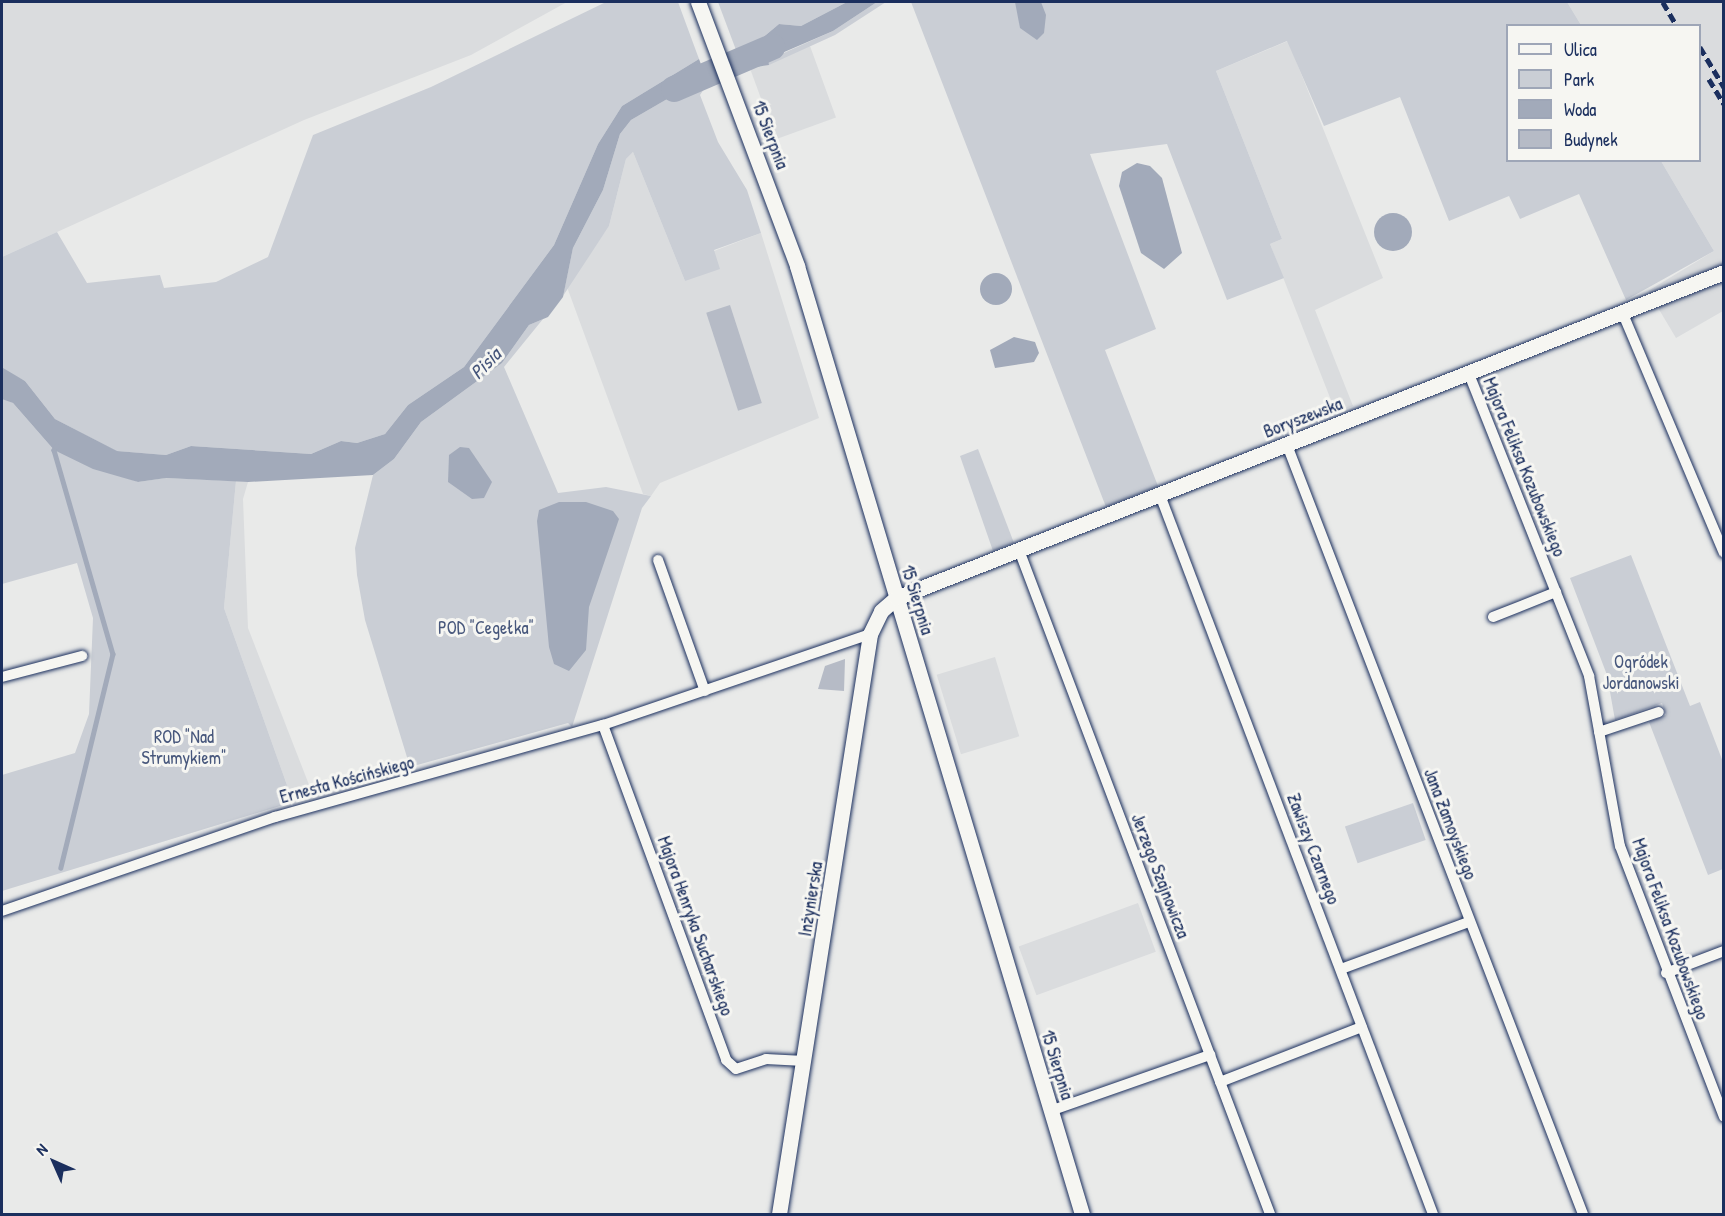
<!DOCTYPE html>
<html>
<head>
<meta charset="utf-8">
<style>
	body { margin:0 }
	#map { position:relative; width:1725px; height:1216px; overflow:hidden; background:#e9eae9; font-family:"Patrick Hand",sans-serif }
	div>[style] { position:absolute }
	.built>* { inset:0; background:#dadcde; transform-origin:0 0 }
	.green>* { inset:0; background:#caced5; transform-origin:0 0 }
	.water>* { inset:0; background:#a2aaba }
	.round { border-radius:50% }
	.stream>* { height:4.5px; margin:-2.25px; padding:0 2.25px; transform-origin:2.25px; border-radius:2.25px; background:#a2aaba }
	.river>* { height:26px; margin:-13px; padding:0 13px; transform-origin:13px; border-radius:13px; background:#a2aaba }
	.building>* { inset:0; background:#b6bbc6; transform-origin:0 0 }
	.roads { filter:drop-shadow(0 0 2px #1b2f5e) drop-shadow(0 0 2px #1b2f5e) }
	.street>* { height:10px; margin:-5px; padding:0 5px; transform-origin:5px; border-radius:5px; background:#f6f6f2 }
	.secondary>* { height:15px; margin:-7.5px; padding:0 7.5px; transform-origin:7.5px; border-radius:7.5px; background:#f6f6f2 }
	.rail>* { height:4.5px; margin-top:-2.25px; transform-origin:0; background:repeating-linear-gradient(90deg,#1b2f5e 0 9px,transparent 0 13.5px) }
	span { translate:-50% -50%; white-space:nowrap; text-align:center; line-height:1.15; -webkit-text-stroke:6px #f6f6f2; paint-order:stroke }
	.street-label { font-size:18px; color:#1b2f5e }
	.park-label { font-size:18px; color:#47577c }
	.water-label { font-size:20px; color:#44547a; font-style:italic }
	.frame { position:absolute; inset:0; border:3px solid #1b2f5e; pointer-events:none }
	.legend { position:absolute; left:1506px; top:24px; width:195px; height:138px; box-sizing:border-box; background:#f6f6f2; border:2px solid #9ea6b7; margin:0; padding:8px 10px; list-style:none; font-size:18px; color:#1b2f5e }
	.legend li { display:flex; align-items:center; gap:12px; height:30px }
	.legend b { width:30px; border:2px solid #9ea6b7 }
	.north { position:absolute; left:24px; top:1132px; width:60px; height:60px; -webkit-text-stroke:4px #f6f6f2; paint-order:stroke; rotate:315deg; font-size:16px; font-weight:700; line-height:24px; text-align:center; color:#1b2f5e }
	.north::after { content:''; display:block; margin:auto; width:21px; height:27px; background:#1b2f5e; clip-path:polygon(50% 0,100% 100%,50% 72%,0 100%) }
</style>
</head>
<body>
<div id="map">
	<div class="built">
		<div style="clip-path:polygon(2px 2px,567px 2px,471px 55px,304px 120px,2px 257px)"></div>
		<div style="clip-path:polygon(1567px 2px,1723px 2px,1723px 273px,1666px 304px,1723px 281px,1723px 311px,1676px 338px,1648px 291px,1714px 251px,1661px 161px,1700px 160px,1700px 26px,1581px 25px)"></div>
		<div style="clip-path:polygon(1288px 41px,1383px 278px,1315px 310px,1353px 406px,1336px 413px,1270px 244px,1282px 239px,1216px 71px)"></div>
		<div style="left:810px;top:46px;width:76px;height:64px;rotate:70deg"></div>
		<div style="clip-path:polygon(633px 152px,685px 281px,714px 251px,761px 233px,819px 418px,660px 483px,651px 496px,643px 494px,567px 287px,609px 226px,626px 159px)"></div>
		<div style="clip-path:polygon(236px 481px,248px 482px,243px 499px,248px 628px,313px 795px,293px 802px,224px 608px)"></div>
		<div style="left:995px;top:657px;width:83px;height:61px;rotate:73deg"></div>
		<div style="left:1138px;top:903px;width:52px;height:127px;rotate:70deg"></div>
	</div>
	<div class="green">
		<div style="clip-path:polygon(606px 2px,678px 2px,699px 59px,622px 106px,598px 144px,554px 245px,464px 367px,408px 405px,385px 434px,357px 443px,341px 441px,311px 454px,191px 446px,166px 455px,116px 451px,55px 419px,25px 381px,2px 369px,2px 257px,57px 232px,87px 283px,160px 275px,164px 288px,216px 282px,268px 257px,313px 135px,431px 87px)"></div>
		<div style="clip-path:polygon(718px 2px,847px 2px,801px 26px,779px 24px,760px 40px,736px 50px)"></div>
		<div style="clip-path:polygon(877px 2px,886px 2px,835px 35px,769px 65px,768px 60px,833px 31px)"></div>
		<div style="clip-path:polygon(911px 2px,1567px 2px,1581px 25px,1508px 26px,1508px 160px,1661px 161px,1714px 251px,1626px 300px,1579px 194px,1520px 219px,1509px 196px,1449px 221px,1400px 97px,1324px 126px,1287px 41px,1216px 71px,1282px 239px,1270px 244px,1284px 278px,1227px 300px,1167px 144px,1090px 154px,1156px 329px,1105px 350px,1158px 486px,1106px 507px)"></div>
		<div style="clip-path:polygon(708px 83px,700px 95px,718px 142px,747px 190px,761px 233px,714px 250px,720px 269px,685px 281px,633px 152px,626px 159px,609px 226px,563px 296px,573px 248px,603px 190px,620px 134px,631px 120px,669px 98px)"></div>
		<div style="clip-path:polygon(543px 319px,504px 367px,558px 493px,606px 487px,651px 496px,642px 508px,572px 727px,568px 723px,410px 767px,365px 620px,357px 575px,355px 548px,373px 475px,394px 459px,421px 422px,502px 363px,529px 325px)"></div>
		<div style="clip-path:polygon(3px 398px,13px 403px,54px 450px,138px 482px,165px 478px,236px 481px,224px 608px,293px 802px,2px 891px,2px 775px,75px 753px,89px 714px,93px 618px,77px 563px,2px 584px)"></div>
		<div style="clip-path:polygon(978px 449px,1014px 543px,993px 551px,960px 456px)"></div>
		<div style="clip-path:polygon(1631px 555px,1690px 706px,1700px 702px,1723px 762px,1723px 869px,1708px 875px,1649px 722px,1666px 715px,1662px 703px,1615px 720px,1607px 675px,1570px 578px)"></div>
		<div style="left:1413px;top:803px;width:39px;height:72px;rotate:71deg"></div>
	</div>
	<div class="water">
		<div style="clip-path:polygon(847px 2px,877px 2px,833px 31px,768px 59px,769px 65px,744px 69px,736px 50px,760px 40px,779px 24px,801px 26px)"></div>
		<div style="clip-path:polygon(1015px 2px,1041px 2px,1046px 15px,1044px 33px,1037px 40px,1020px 28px)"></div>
		<div style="clip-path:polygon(699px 59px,708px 83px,669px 98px,631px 120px,620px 134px,603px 190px,573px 248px,563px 297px,548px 317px,529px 325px,502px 363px,421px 422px,394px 459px,373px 475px,248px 482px,166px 478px,138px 482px,93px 469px,54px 450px,13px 403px,2px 399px,3px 368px,25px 381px,55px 419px,117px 451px,166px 455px,191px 446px,311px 454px,341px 441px,357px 443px,385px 434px,408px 405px,464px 367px,554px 245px,598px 144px,622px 106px)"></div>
		<div style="clip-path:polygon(1137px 163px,1150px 166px,1162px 178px,1182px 253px,1164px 269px,1141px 253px,1119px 186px,1122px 172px)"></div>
		<div class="round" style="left:1374px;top:213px;width:38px;height:38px"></div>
		<div class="round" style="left:980px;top:273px;width:32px;height:32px"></div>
		<div style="clip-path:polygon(1014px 337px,1035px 342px,1039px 353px,1034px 362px,995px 368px,990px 350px)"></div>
		<div style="clip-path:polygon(460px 447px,469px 448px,492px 482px,484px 498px,472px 499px,448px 482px,449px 455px)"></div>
		<div style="clip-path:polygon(559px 502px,586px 502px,613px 511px,619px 519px,589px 607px,586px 650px,569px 671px,554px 664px,549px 647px,537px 521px,539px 510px)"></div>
	</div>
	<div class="stream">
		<div style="left:57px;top:446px;width:5px;rotate:127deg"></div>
		<div style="left:54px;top:450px;width:212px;rotate:73.9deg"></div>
		<div style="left:113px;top:654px;width:220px;rotate:103.7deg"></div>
	</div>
	<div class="river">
		<div style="left:674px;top:89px;width:107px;rotate:-23.2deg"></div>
	</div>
	<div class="building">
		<div style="left:730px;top:305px;width:103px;height:25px;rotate:72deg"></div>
		<div style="clip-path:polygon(845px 659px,844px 691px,818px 689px,825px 666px)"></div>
	</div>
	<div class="roads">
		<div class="street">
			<div style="left:1623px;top:314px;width:259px;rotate:67.1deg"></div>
			<div style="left:1469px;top:374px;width:325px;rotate:68.3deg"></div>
			<div style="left:1589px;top:676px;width:173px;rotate:79.7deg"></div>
			<div style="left:1620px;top:846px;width:290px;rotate:69deg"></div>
			<div style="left:1287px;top:445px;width:824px;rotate:68.95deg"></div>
			<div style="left:1160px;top:495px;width:769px;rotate:69.21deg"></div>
			<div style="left:1019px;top:550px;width:710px;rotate:69.29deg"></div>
			<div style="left:658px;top:560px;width:139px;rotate:70.3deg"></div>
			<div style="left:1493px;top:617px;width:68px;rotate:-21.6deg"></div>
			<div style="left:2px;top:677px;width:83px;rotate:-14.7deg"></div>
			<div style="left:603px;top:725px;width:357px;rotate:69.8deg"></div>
			<div style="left:726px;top:1060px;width:13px;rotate:42deg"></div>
			<div style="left:736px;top:1069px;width:32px;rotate:-18deg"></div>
			<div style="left:766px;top:1059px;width:38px;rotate:3deg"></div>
			<div style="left:1599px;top:732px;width:63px;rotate:-18.4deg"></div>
			<div style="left:2px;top:911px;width:289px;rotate:-19deg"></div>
			<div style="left:275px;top:817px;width:341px;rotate:-15.7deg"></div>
			<div style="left:603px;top:725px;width:282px;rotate:-18.8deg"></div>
			<div style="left:1341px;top:969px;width:136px;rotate:-20.2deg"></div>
			<div style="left:1666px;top:973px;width:62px;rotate:-20.8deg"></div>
			<div style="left:1220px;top:1082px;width:152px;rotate:-21.2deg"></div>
			<div style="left:1050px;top:1111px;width:170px;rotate:-19.3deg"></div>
		</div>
		<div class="secondary">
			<div style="left:698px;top:2px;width:282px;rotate:69.4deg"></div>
			<div style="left:797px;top:266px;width:990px;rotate:73.27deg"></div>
			<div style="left:779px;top:1214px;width:587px;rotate:-81.08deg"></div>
			<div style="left:870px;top:634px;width:25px;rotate:-64deg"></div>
			<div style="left:881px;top:611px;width:20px;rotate:-41deg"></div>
			<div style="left:896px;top:598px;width:890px;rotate:-21.49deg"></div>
		</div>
	</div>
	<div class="rail">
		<div style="left:1663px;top:2px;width:28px;rotate:60deg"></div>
		<div style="left:1700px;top:47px;width:47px;rotate:59deg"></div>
		<div style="left:1709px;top:79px;width:29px;rotate:59deg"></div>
	</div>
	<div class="street-label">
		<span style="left:770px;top:135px;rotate:69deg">15 Sierpnia</span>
		<span style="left:1303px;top:418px;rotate:-21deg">Boryszewska</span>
		<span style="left:1524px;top:467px;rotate:68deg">Majora Feliksa Kozubowskiego</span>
		<span style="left:917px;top:600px;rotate:73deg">15 Sierpnia</span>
		<span style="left:347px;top:780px;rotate:-15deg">Ernesta Kościńskiego</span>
		<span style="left:1450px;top:824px;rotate:69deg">Jana Zamoyskiego</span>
		<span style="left:1313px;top:849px;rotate:69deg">Zawiszy Czarnego</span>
		<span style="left:1160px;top:876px;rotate:69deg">Jerzego Szajnowicza</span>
		<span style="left:811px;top:899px;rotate:-81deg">Inżynierska</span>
		<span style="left:695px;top:926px;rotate:70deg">Majora Henryka Sucharskiego</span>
		<span style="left:1670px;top:929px;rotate:70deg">Majora Feliksa Kozubowskiego</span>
		<span style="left:1057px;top:1065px;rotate:73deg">15 Sierpnia</span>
	</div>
	<div class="park-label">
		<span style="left:486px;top:628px">POD "Cegełka"</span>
		<span style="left:1641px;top:673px">Ogródek<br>Jordanowski</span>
		<span style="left:184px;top:748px">ROD "Nad<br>Strumykiem"</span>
	</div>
	<div class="water-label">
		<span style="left:485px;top:363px;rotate:-46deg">Pisia</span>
	</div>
	<div class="frame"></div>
	<ul class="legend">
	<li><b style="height:8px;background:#f6f6f2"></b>Ulica</li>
	<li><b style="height:16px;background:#caced5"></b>Park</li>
	<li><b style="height:16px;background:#a2aaba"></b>Woda</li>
	<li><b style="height:16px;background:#b6bbc6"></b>Budynek</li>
	</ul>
	<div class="north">N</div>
</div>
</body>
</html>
